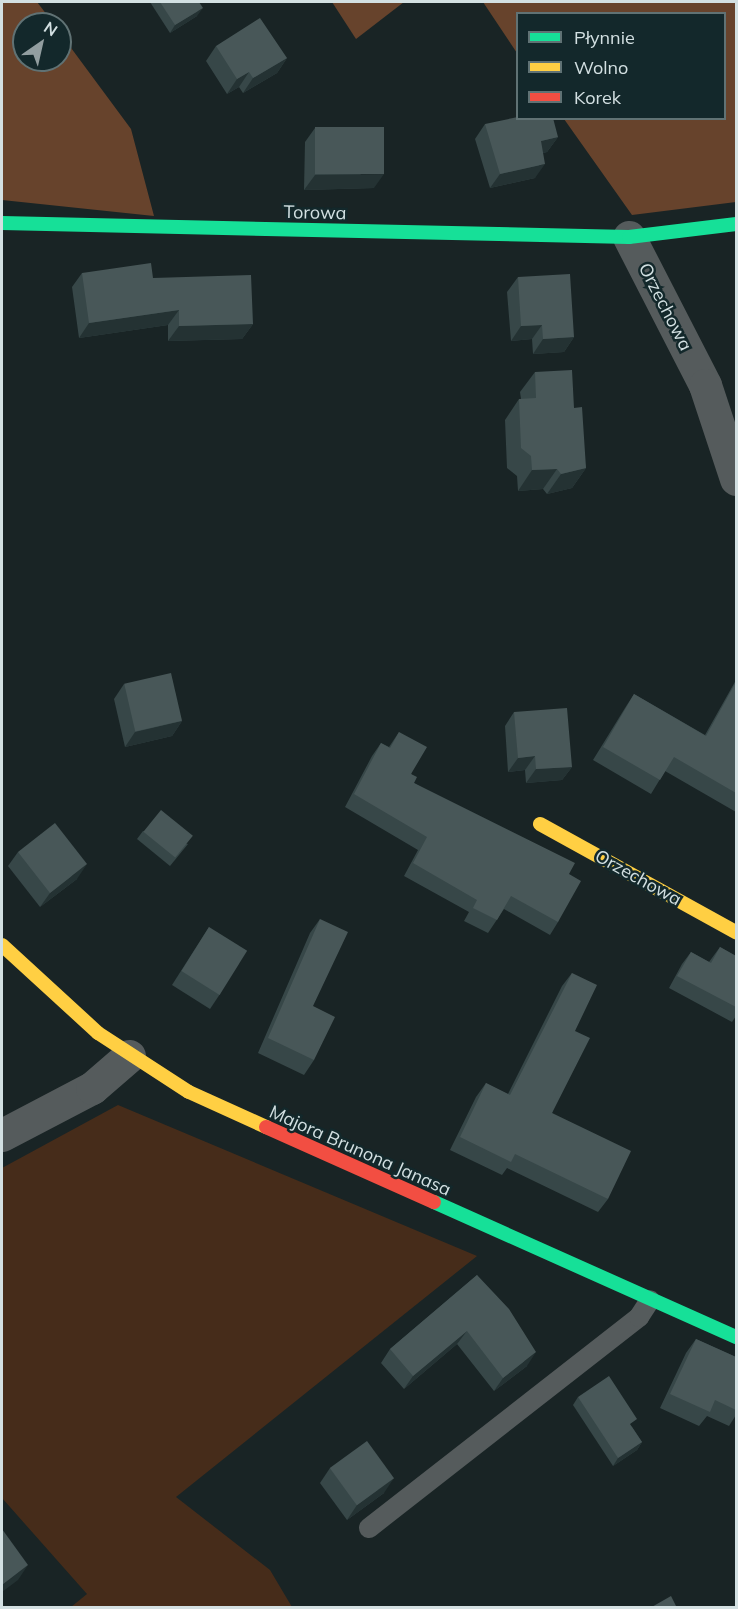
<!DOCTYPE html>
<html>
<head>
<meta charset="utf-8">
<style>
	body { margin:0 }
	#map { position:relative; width:738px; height:1609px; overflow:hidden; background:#192425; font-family:Mulish,sans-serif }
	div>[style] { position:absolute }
	.green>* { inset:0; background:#462c1a }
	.forest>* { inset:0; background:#67432c }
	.lane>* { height:20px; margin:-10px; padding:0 10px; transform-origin:10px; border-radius:10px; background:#555b5c }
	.street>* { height:33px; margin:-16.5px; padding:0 16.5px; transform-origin:16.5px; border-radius:16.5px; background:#555b5c }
	.fast>* { height:14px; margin:-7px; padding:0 7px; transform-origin:7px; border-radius:7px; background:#16e098 }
	.slow>* { height:14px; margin:-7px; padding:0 7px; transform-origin:7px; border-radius:7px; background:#ffcf43 }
	.jam>* { height:14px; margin:-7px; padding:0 7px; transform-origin:7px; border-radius:7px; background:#f24e42 }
	.wall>* { inset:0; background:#374748 }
	.shaded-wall>* { inset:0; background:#243233 }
	.building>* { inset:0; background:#485758; transform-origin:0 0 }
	span { translate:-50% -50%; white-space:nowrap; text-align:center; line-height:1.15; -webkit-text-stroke:5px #13282b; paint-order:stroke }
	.street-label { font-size:18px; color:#d3e0e2 }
	.frame { position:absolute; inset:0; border:3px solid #d3e0e2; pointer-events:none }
	.legend { position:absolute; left:516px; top:12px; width:210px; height:108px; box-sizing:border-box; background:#13282b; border:2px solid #607274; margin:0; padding:8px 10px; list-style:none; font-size:18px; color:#d3e0e2 }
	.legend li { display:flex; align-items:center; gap:12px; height:30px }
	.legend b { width:30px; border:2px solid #607274 }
	.north { position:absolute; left:12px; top:12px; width:60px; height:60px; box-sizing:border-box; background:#13282b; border:2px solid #607274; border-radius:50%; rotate:34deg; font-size:16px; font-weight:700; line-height:24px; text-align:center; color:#d3e0e2 }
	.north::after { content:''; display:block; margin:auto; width:21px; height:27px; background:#929ea0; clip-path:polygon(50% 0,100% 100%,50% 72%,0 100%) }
</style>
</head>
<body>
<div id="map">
	<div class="green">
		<div style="clip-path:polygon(118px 1105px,477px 1256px,176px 1497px,270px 1570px,292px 1607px,71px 1607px,87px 1594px,2px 1498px,2px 1168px)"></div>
	</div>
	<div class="forest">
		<div style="clip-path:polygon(2px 2px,37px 2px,54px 24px,24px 24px,24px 60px,60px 60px,60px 33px,131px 129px,154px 216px,2px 200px)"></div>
		<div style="clip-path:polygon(332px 2px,404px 2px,356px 39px)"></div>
		<div style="clip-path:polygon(483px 2px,736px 2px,736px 202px,632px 215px,564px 119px,724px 118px,724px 14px,518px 14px,517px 53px)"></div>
	</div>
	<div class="lane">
		<div style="left:369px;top:1528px;width:343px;rotate:-38deg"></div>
		<div style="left:639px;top:1317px;width:20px;rotate:-57deg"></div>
	</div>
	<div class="street">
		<div style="left:629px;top:237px;width:166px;rotate:62.8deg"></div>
		<div style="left:705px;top:385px;width:99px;rotate:71.7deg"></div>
		<div style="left:2px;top:1135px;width:102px;rotate:-27.6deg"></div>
		<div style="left:92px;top:1088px;width:49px;rotate:-40.9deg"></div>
	</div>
	<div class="fast">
		<div style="left:2px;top:223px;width:627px;rotate:1.28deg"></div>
		<div style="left:629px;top:237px;width:108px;rotate:-6.9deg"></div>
		<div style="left:434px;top:1202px;width:331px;rotate:24.1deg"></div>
	</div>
	<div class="slow">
		<div style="left:540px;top:824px;width:224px;rotate:28.9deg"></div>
		<div style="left:2px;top:945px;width:130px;rotate:42.5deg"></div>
		<div style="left:98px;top:1033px;width:108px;rotate:33deg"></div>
		<div style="left:189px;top:1092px;width:85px;rotate:24.4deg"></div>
	</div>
	<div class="jam">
		<div style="left:266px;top:1127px;width:184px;rotate:24.1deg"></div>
	</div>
	<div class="wall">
		<div style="clip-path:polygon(150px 2px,199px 2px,197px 16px,170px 33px)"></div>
		<div style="clip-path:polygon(216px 46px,287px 58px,277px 73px,243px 93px,239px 87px,227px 94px,206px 61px)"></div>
		<div style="clip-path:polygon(485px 124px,558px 137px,547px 152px,543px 153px,535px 178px,490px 188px,475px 139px)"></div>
		<div style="clip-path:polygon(315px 128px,374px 188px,304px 190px,305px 142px)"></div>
		<div style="clip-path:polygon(82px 273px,153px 278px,253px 324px,242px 339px,168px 341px,168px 325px,79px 338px,72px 287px)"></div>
		<div style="clip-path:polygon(518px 277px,574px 337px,564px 352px,533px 354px,532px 339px,511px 341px,507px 292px)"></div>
		<div style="clip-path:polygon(535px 372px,574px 408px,586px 468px,572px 488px,547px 494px,543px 489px,518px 491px,517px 476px,507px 468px,505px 420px,519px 399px,521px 399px,520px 392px)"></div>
		<div style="clip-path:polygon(736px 680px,736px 812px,665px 771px,651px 794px,593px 760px,625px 708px,634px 694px,705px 735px)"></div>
		<div style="clip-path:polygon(124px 684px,182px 721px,172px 736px,125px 747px,114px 699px)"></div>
		<div style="clip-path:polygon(514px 712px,572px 767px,562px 780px,526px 783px,525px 770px,508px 772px,505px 726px)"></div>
		<div style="clip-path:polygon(399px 732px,414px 783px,569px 874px,558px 922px,550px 935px,504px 909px,488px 933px,464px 921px,469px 912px,404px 876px,418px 850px,345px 807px,372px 756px,381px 743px,389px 747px)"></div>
		<div style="clip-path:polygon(143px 831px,188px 844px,170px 866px,137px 839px)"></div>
		<div style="clip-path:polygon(18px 852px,77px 879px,40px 907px,8px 866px)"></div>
		<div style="clip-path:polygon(320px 919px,313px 1006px,314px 1060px,304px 1075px,258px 1053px,310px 933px)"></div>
		<div style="clip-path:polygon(209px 927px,220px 994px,210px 1009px,172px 985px)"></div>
		<div style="clip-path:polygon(720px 947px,736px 956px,736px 1016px,732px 1022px,669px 988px,682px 964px,691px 952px,709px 962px)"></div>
		<div style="clip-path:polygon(572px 973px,575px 1031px,552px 1113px,608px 1199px,598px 1212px,507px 1168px,502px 1175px,450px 1150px,476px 1097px,486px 1083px,508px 1094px,562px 986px)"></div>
		<div style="clip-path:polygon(477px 1275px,527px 1366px,494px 1391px,457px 1344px,404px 1389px,381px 1363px,390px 1349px)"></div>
		<div style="clip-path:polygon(696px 1339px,736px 1357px,736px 1415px,729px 1426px,707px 1416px,699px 1426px,660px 1408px,686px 1353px)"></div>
		<div style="clip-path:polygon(578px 1397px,632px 1427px,642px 1442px,637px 1450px,613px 1466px,573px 1405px)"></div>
		<div style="clip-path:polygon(330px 1468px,384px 1493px,347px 1520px,320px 1483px)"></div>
	</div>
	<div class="shaded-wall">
		<div style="clip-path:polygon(203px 8px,197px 16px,170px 33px,175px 25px)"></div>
		<div style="clip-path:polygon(287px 58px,277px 73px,243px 93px,253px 78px)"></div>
		<div style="clip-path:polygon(249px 72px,239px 87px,227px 94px,237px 79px)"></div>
		<div style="clip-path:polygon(558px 137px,547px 152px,530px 156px,541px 141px)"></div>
		<div style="clip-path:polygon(545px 164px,535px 178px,490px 188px,500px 174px)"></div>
		<div style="clip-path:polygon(384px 174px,374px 188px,304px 190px,315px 175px)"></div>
		<div style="clip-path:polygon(179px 310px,168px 325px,79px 338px,89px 323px)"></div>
		<div style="clip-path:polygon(253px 324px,242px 339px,168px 341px,179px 326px)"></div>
		<div style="clip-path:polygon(542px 325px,532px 339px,511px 341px,521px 326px)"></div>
		<div style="clip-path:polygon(574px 337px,564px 352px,533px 354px,543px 339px)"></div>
		<div style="clip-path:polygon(586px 468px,572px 488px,547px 494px,561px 474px)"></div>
		<div style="clip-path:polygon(557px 469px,543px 489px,518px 491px,532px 470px)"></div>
		<div style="clip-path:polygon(182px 721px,172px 736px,125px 747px,135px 732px)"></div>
		<div style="clip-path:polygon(535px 756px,525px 770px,508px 772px,518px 758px)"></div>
		<div style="clip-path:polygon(572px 767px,562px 780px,526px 783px,536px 769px)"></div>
		<div style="clip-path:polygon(87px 864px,77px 879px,40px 907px,50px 893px)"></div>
		<div style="clip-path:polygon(467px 1331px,457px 1344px,404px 1389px,413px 1376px)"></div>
		<div style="clip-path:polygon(536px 1352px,527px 1366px,494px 1391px,503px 1378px)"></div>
		<div style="clip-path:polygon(642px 1442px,637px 1450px,613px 1466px,618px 1458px)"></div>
		<div style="clip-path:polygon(394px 1478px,384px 1493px,347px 1520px,357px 1505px)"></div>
		<div style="clip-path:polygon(28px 1565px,18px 1580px,2px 1592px,2px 1585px)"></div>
	</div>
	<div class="building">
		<div style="clip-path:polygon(160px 2px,199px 2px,203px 8px,175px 25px)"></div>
		<div style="clip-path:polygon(260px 18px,287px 58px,253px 78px,249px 72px,237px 79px,216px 46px)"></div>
		<div style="clip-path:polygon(518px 117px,518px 118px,553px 118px,558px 137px,541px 141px,545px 164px,500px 174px,485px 124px)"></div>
		<div style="left:384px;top:127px;width:47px;height:69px;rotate:90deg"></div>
		<div style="clip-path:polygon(151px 263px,153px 278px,251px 275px,253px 324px,179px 326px,179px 310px,89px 323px,82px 273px)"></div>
		<div style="clip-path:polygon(570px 274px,574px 337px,543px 339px,542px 325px,521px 326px,518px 277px)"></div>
		<div style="clip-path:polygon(572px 370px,574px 408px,582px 407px,586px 468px,561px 474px,557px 469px,532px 470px,531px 456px,521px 448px,519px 399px,536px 398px,535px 372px)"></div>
		<div style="left:171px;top:673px;width:49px;height:48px;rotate:77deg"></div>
		<div style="clip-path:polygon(736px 682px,736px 793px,674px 757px,660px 780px,603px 747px,634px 694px,706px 736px)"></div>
		<div style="clip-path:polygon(567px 708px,572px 767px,536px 769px,535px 756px,518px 758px,514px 712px)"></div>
		<div style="clip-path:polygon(399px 732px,427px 747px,411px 774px,417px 777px,414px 783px,575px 863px,569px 874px,581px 881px,558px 922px,511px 896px,497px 920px,473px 908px,477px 900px,413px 863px,427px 837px,354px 794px,381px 743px,390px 748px)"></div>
		<div style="left:161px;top:810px;width:41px;height:28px;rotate:39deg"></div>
		<div style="left:55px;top:823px;width:52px;height:47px;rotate:52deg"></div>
		<div style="clip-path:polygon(320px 919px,348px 932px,313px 1006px,335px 1017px,314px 1060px,268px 1038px)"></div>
		<div style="left:209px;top:927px;width:45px;height:52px;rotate:32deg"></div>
		<div style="clip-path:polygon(720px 947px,736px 956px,736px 1007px,677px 976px,691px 952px,711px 963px)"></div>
		<div style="clip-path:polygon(572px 973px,597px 985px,575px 1031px,590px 1038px,552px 1113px,631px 1151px,608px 1199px,515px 1154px,511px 1162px,460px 1137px,486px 1083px,510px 1095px)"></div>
		<div style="clip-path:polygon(477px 1275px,509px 1309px,536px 1352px,503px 1378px,467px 1331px,413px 1376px,390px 1349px)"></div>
		<div style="clip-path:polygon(696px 1339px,736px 1357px,736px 1410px,715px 1400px,710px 1412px,670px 1394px)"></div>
		<div style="clip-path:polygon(609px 1376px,637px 1419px,630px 1424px,642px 1442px,618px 1458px,578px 1397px)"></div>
		<div style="left:367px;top:1441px;width:46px;height:46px;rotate:54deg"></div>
		<div style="clip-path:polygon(2px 1529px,28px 1565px,2px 1585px)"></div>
		<div style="clip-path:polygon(671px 1596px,677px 1608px,650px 1608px)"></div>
	</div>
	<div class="street-label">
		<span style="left:315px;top:213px;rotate:1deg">Torowa</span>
		<span style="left:665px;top:307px;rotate:63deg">Orzechowa</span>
		<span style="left:638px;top:878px;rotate:29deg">Orzechowa</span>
		<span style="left:360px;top:1151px;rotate:24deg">Majora Brunona Janasa</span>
	</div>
	<div class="frame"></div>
	<ul class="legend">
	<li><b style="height:8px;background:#16e098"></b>Płynnie</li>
	<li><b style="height:8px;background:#ffcf43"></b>Wolno</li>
	<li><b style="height:8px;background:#f24e42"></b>Korek</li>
	</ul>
	<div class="north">N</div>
</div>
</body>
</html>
